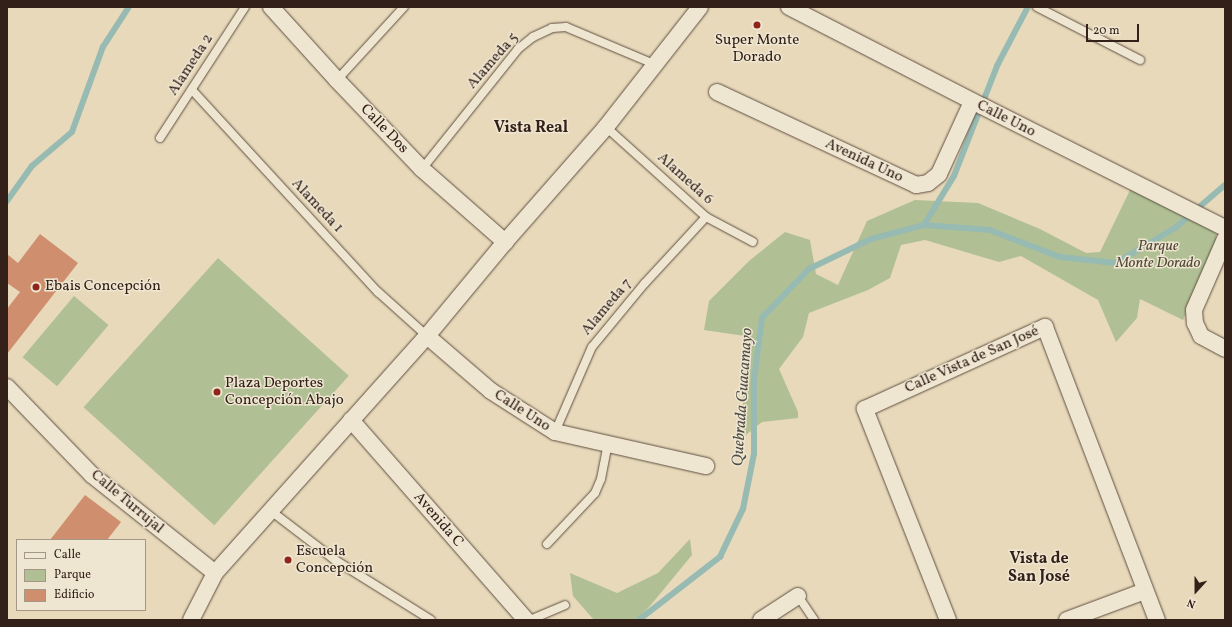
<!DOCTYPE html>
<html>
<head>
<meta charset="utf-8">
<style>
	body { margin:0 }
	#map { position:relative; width:1232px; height:627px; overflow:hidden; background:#e7d9ba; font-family:Vollkorn,serif }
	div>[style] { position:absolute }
	.green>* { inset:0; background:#b0c094; transform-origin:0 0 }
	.stream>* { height:5.5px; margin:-2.75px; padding:0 2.75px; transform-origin:2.75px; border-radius:2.75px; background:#97bab2 }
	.building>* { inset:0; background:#cf8f6e }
	.roads { filter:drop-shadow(0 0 1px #604e40) drop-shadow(0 0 1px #604e40) }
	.service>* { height:8px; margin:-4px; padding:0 4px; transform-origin:4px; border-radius:4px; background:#efe6d2 }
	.minor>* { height:16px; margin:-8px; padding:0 8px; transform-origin:8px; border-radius:8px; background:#efe6d2 }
	.dots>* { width:11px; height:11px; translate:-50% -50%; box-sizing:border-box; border:2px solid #efe6d2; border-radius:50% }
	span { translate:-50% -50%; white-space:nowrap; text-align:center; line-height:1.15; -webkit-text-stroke:3px #efe6d2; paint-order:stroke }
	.poi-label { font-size:15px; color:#332018 }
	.left { translate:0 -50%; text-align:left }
	.street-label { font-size:15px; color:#332018 }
	.park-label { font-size:15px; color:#524837; font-style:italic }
	.neighbourhood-label { font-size:16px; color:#332018; font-weight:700 }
	.water-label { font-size:16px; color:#514e46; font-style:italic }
	.frame { position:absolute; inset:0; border:8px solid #332018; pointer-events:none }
	.legend { position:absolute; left:16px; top:539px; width:130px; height:72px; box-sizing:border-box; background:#efe6d2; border:1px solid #a49788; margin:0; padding:5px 7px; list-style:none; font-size:12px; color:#332018 }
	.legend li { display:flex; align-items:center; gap:8px; height:20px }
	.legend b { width:20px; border:1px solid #a49788 }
	.north { position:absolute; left:1176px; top:571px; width:40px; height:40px; -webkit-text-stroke:3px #efe6d2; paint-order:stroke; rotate:201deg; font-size:11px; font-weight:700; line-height:16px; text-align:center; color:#332018 }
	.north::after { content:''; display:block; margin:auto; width:14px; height:18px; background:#332018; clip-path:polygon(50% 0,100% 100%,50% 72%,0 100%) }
	.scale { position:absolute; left:1086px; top:24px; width:53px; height:18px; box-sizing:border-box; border:2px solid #332018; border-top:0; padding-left:5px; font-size:12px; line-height:14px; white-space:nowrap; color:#332018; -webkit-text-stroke:3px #efe6d2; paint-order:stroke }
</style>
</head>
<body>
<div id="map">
	<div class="green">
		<div style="clip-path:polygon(1131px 188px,1208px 226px,1216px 234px,1217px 244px,1183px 320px,1140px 299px,1137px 318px,1116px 342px,1098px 300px,1021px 256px,999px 262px,925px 240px,901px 245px,890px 278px,868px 290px,809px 313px,803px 337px,779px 369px,798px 412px,798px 418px,762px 422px,742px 438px,745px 336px,704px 330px,709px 301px,749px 261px,785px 232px,810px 240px,816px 274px,838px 285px,867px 221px,915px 200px,978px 203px,1040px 229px,1086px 253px,1100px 252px)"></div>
		<div style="left:218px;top:258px;width:176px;height:201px;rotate:42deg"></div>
		<div style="left:74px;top:296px;width:45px;height:80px;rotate:40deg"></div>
		<div style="clip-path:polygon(690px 539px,692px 555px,650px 606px,636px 620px,594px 620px,573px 596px,570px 573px,617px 593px,658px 573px)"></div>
	</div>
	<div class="stream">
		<div style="left:7px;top:201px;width:43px;rotate:-54.5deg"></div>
		<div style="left:32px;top:166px;width:52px;rotate:-40.4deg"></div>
		<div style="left:72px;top:132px;width:90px;rotate:-70deg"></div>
		<div style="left:103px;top:47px;width:48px;rotate:-57deg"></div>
		<div style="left:924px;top:225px;width:57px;rotate:-58.5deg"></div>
		<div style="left:954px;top:176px;width:118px;rotate:-68.6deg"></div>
		<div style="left:997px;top:66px;width:67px;rotate:-62.3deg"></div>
		<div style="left:639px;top:620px;width:103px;rotate:-37.9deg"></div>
		<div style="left:720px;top:557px;width:53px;rotate:-64.4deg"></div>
		<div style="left:743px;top:509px;width:56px;rotate:-78.7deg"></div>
		<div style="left:754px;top:454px;width:74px;rotate:-90deg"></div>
		<div style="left:754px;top:380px;width:63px;rotate:-82.6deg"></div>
		<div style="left:762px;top:318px;width:68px;rotate:-46.2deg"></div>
		<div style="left:809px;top:269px;width:69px;rotate:-25.8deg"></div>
		<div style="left:871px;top:239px;width:55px;rotate:-14.8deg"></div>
		<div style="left:924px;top:225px;width:66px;rotate:4.3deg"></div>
		<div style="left:990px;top:230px;width:75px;rotate:21.1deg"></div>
		<div style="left:1060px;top:257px;width:56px;rotate:6.1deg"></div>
		<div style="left:1116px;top:263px;width:69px;rotate:-30.7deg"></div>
		<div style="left:1175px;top:228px;width:66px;rotate:-40.7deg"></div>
	</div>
	<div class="building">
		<div style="clip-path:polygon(40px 234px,78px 263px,7px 354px,7px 309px,20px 292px,7px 283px,7px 254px,18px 263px)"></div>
		<div style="clip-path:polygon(85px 495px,121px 522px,107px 540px,50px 540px)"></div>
	</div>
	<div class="roads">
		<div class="service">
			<div style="left:1037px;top:7px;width:116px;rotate:27.2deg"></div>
			<div style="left:337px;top:80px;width:99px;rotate:-47.5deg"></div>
			<div style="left:192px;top:90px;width:275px;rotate:47.4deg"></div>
			<div style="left:378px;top:292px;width:66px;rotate:41.9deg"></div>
			<div style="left:606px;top:127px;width:135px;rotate:42deg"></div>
			<div style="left:706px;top:217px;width:53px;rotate:28deg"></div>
			<div style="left:160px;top:138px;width:156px;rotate:-57deg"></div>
			<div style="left:422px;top:169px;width:154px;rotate:-51.3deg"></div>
			<div style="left:518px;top:49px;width:19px;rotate:-39deg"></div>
			<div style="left:533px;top:37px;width:21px;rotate:-25deg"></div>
			<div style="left:552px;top:28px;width:14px;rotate:-4deg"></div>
			<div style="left:566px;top:27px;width:95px;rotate:22.8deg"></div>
			<div style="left:555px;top:432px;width:93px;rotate:-66.5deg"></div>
			<div style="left:592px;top:347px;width:83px;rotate:-50.4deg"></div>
			<div style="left:645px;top:283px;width:90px;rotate:-47.3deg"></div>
			<div style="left:271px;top:511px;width:81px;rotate:37.4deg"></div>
			<div style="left:335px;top:560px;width:113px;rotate:32deg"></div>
			<div style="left:547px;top:544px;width:70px;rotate:-46.7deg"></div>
			<div style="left:595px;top:493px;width:15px;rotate:-67deg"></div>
			<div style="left:601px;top:479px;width:36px;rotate:-79deg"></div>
			<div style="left:798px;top:596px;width:29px;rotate:56deg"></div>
			<div style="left:530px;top:620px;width:38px;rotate:-23deg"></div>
		</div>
		<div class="minor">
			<div style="left:271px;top:7px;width:98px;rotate:47.9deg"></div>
			<div style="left:337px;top:80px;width:123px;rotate:46.3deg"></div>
			<div style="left:422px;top:169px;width:111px;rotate:41.3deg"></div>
			<div style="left:789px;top:7px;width:217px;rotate:27.2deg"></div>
			<div style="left:982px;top:106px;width:272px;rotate:26.7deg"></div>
			<div style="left:717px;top:92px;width:220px;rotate:25deg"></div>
			<div style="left:916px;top:185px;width:12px;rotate:-9deg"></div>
			<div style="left:928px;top:183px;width:14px;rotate:-39deg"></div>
			<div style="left:939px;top:174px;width:79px;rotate:-65.4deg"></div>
			<div style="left:1225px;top:239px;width:77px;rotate:113.6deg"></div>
			<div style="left:1194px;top:310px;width:13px;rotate:86deg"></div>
			<div style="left:1195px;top:323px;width:14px;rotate:65deg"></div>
			<div style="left:1201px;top:336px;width:27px;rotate:28deg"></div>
			<div style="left:427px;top:336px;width:84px;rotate:40.7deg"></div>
			<div style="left:491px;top:391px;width:76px;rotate:32.6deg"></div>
			<div style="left:555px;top:432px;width:155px;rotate:12.7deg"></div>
			<div style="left:7px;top:387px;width:122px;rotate:46deg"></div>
			<div style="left:92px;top:475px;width:157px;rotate:38.5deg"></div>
			<div style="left:351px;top:420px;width:266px;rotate:48.8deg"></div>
			<div style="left:191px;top:620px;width:53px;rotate:-62.9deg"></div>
			<div style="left:215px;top:573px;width:318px;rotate:-48.2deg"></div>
			<div style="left:427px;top:336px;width:122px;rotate:-50.3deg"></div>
			<div style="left:505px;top:242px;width:153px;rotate:-48.7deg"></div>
			<div style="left:606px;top:127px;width:152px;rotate:-51.9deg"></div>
			<div style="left:761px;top:620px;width:44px;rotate:-33deg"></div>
			<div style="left:948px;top:620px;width:227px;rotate:-111.5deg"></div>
			<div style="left:865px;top:409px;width:198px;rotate:-24.5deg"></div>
			<div style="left:1045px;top:327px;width:314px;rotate:69.1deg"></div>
			<div style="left:1067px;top:620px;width:83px;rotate:-20.4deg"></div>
		</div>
	</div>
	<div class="dots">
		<div style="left:757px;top:25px;background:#8f2418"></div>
		<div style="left:36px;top:287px;background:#8f2418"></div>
		<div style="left:217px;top:392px;background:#8f2418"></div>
		<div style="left:288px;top:560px;background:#8f2418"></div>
	</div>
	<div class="poi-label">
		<span style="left:757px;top:49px">Super Monte<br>Dorado</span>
		<span class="left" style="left:45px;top:287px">Ebais Concepción</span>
		<span class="left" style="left:225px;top:392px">Plaza Deportes<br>Concepción Abajo</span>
		<span class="left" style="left:296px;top:560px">Escuela<br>Concepción</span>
	</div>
	<div class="street-label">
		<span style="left:493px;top:61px;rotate:-49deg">Alameda 5</span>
		<span style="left:191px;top:65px;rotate:-57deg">Alameda 2</span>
		<span style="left:1006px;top:119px;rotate:27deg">Calle Uno</span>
		<span style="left:384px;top:129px;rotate:46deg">Calle Dos</span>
		<span style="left:864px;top:161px;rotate:25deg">Avenida Uno</span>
		<span style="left:685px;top:179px;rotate:42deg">Alameda 6</span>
		<span style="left:317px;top:206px;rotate:47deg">Alameda 1</span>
		<span style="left:607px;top:307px;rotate:-50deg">Alameda 7</span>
		<span style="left:972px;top:360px;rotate:-24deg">Calle Vista de San José</span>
		<span style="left:522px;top:411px;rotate:33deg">Calle Uno</span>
		<span style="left:127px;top:502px;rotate:40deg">Calle Turrujal</span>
		<span style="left:438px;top:520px;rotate:49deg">Avenida C</span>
	</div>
	<div class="park-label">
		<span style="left:1158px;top:255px">Parque<br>Monte Dorado</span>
	</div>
	<div class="neighbourhood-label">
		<span style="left:531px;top:128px">Vista Real</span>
		<span style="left:1039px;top:568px">Vista de<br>San José</span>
	</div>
	<div class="water-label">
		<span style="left:743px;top:397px;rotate:-86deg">Quebrada Guacamayo</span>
	</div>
	<div class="frame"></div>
	<ul class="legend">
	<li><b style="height:5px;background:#efe6d2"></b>Calle</li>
	<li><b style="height:11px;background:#b0c094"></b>Parque</li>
	<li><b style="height:11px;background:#cf8f6e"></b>Edificio</li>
	</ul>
	<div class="north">N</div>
	<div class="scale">20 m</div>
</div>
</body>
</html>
